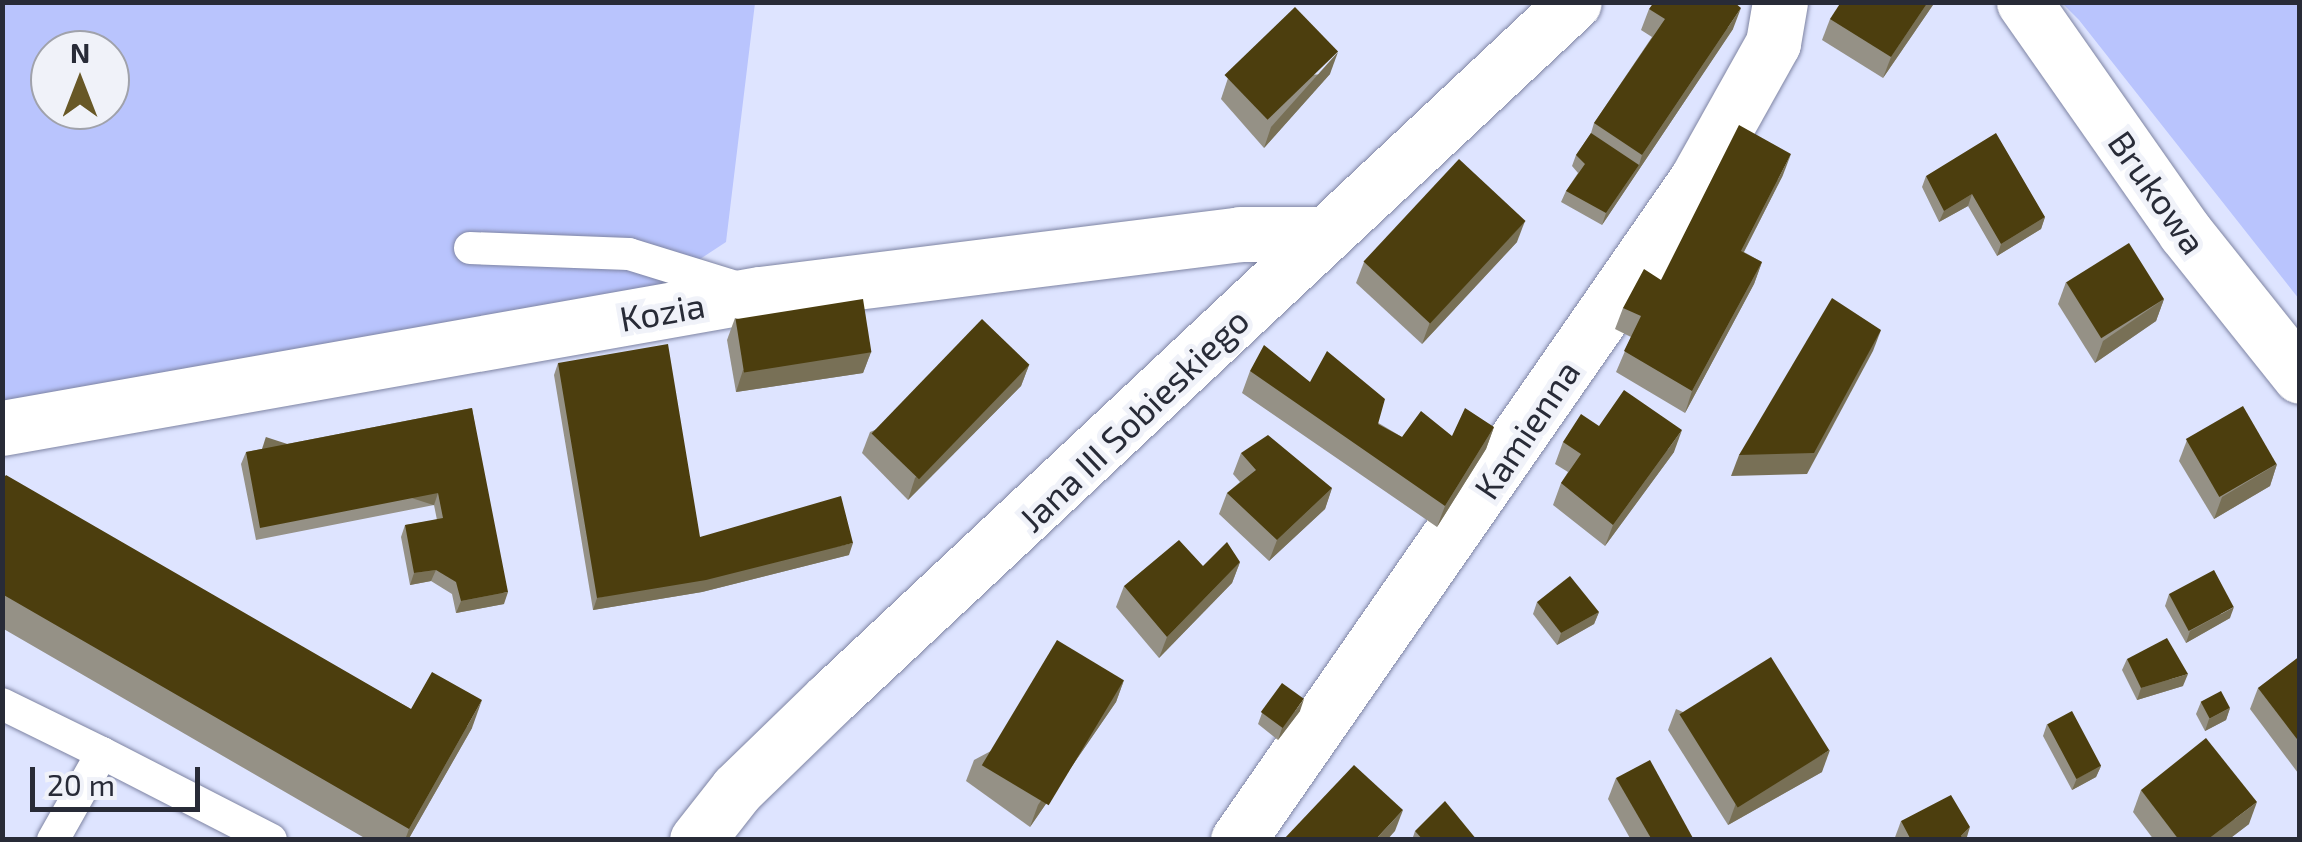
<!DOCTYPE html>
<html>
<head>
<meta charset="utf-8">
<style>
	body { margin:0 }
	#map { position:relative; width:2302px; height:842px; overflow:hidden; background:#dee4ff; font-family:"Exo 2",sans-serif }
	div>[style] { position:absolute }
	.green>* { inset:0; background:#b9c4fd }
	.roads { filter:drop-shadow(0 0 2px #7e84a3) drop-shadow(0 0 2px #7e84a3) }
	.service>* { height:32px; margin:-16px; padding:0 16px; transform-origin:16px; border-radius:16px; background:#fff }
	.minor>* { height:55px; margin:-27.5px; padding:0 27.5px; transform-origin:27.5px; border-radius:27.5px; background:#fff }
	.tertiary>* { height:55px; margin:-27.5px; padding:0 27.5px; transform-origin:27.5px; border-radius:27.5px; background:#fff }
	.wall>* { inset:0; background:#959186 }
	.shaded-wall>* { inset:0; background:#787056; transform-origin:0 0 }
	.building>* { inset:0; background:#4c3e0e; transform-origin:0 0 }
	span { translate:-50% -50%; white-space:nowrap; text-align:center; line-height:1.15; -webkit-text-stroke:10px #f0f2f9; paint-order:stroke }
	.street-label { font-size:35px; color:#282b37 }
	.frame { position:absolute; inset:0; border:5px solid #282b37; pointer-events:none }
	.north { position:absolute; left:30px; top:30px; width:100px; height:100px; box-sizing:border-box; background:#f0f2f9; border:2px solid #a0a2ab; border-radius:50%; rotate:0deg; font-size:28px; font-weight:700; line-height:40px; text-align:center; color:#282b37 }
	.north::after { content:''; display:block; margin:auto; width:35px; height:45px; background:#685826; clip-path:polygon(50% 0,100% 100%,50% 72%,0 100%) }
	.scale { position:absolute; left:30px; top:767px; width:170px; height:45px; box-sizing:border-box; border:5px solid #282b37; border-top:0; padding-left:12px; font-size:30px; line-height:35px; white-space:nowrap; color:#282b37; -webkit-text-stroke:8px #f0f2f9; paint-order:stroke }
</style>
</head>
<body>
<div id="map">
	<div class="green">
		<div style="clip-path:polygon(evenodd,3px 3px,755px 3px,726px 242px,659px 286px,3px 414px,3px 3px,50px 50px,110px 50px,110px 110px,50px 110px,50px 50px)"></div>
		<div style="clip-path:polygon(2062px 3px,2299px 3px,2299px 299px,2079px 20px)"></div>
	</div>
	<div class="roads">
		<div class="service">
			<div style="left:470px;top:248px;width:159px;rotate:2.2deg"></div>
			<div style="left:629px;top:254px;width:121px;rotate:17.2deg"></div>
			<div style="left:2px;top:704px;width:111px;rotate:26.1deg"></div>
			<div style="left:102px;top:753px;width:100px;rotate:119.4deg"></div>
			<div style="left:102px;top:753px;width:190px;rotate:27.2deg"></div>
		</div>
		<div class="minor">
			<div style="left:2024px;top:2px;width:281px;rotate:55deg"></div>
			<div style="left:2185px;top:232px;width:184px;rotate:51.4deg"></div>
			<div style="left:2px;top:428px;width:770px;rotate:-10.03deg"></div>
			<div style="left:760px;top:294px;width:484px;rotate:-7.1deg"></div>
			<div style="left:1240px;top:234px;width:86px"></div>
			<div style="left:1238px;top:840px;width:805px;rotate:-55.22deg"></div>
			<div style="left:1697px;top:179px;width:156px;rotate:-60.8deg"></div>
			<div style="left:1773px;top:43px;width:42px;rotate:-80.3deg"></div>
		</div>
		<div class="tertiary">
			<div style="left:697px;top:840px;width:65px;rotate:-51.9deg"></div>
			<div style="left:737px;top:789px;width:129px;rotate:-44.1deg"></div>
			<div style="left:830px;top:699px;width:1019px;rotate:-43.13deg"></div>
		</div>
	</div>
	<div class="wall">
		<div style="clip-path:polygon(1935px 2px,1883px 78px,1822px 40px,1830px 19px)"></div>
		<div style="clip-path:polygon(1649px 9px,1733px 29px,1602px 225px,1561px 202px,1566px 191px,1578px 173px,1572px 166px,1576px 155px,1591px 133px,1594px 123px,1652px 37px,1641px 30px)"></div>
		<div style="clip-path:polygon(1330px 74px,1264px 148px,1221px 99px,1228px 78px)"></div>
		<div style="clip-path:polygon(1783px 175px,1744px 252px,1762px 262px,1754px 284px,1685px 413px,1616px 372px,1631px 337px,1615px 329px,1623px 308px,1661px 280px)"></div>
		<div style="clip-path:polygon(1926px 176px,2045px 217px,2041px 229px,1997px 256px,1968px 206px,1939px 222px,1922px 187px)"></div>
		<div style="clip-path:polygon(1517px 242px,1422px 344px,1356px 283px,1364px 262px)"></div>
		<div style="clip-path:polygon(2066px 282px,2164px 299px,2156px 321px,2095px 363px,2058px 304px)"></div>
		<div style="clip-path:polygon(735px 318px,871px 352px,863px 373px,736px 392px,727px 340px)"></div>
		<div style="clip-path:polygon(558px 363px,700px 537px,849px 555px,702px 592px,593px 610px,554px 375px)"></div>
		<div style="clip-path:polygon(1029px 365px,1021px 386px,908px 500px,862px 453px,870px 432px)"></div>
		<div style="clip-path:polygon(1250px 371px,1310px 382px,1402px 437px,1452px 436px,1494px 427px,1486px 449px,1437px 527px,1242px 393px)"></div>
		<div style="clip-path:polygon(472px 408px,504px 604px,456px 613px,452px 594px,431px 581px,410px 585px,401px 537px,405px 525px,437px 520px,434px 505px,256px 540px,241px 464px,246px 452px)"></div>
		<div style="clip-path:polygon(1599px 426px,1674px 452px,1605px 546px,1553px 505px,1561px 483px,1568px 472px,1555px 464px,1563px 442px)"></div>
		<div style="clip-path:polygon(2187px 440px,2277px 464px,2270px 486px,2214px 519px,2179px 461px)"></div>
		<div style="clip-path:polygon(1241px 453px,1332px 488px,1325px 509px,1269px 561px,1219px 514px,1227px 493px,1240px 482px,1233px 474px)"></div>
		<div style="clip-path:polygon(2px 480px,411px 709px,472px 728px,408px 840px,368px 840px,2px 628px)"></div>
		<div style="clip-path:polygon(1240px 562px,1232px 583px,1159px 658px,1116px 607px,1124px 586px,1203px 566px)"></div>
		<div style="clip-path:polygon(2169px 594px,2230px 618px,2186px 643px,2165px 606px)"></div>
		<div style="clip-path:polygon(1537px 602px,1599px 612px,1594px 624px,1557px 645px,1533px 614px)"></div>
		<div style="clip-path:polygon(2300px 656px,2300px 772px,2298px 773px,2250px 709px,2258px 688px)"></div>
		<div style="clip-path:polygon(2127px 659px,2183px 686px,2137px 700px,2122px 670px)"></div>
		<div style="clip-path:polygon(1124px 680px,1116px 702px,1030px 827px,966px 781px,974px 760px)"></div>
		<div style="clip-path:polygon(2201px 702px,2230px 708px,2226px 720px,2205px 731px,2196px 714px)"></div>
		<div style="clip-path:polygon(1676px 709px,1822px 772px,1728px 825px,1668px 730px)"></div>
		<div style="clip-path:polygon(1300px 711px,1278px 740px,1258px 724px,1262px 713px)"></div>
		<div style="clip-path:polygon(2047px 724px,2101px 766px,2096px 777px,2072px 790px,2043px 736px)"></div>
		<div style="clip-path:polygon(1616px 778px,1694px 840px,1631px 840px,1608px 799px)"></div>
		<div style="clip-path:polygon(2141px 790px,2249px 824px,2228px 840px,2154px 840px,2133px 812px)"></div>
		<div style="clip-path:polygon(1901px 821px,1966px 840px,1894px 840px)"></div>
		<div style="clip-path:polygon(1415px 831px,1477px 840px,1412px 840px)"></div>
	</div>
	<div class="shaded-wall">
		<div style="clip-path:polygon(1928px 2px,1935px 2px,1883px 78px,1891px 57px)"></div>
		<div style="clip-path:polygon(1741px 8px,1733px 29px,1602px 225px,1606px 213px,1639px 165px,1642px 155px)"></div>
		<div style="clip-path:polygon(1338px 52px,1330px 74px,1264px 148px,1271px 127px)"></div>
		<div style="clip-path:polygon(1791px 154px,1783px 175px,1733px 273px,1741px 251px)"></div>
		<div style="clip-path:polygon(1972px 194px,1968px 206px,1939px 222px,1944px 211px)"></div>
		<div style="clip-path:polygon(2045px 217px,2041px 229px,1997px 256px,2001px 244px)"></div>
		<div style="clip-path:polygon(1525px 221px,1517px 242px,1422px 344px,1430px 322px)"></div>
		<div style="clip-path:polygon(1762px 262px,1754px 284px,1685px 413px,1692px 391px)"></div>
		<div style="clip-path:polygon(2164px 299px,2156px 321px,2095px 363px,2103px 341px)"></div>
		<div style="clip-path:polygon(1881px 330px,1873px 351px,1807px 474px,1731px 476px,1739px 455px)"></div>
		<div style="clip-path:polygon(871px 352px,863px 373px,736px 392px,743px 370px)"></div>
		<div style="clip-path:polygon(1029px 365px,1021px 386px,908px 500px,915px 478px)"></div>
		<div style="clip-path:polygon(1494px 427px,1486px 449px,1437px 527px,1445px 506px)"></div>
		<div style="clip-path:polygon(1682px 430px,1674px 452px,1605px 546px,1613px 525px)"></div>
		<div style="clip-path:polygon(2277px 464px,2270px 486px,2214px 519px,2222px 497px)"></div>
		<div style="clip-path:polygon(1332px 488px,1325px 509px,1269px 561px,1277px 540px)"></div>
		<div style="left:438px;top:493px;width:13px;height:181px;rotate:108deg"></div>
		<div style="clip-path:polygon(853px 543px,849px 555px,702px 592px,593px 610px,597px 598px)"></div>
		<div style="clip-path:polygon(1240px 562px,1232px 583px,1159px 658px,1167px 637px)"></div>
		<div style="clip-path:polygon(436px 570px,431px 581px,410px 585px,414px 573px)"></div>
		<div style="clip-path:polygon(508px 592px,504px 604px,456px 613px,461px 601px)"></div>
		<div style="clip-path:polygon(2234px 607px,2230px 618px,2186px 643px,2190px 631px)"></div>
		<div style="clip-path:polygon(1599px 612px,1594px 624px,1557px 645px,1561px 633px)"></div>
		<div style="clip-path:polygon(2188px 674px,2183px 686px,2137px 700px,2141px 688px)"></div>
		<div style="clip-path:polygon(1124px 680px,1116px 702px,1030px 827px,1038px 805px)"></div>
		<div style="clip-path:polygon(1304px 699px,1300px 711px,1278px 740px,1282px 728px)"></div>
		<div style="clip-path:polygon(482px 700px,472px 728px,408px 840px,405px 840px,409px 829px)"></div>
		<div style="clip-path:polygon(2230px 708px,2226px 720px,2205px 731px,2209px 719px)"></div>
		<div style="clip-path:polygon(1830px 750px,1822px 772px,1728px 825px,1736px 803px)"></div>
		<div style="clip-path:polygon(2101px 766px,2096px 777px,2072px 790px,2077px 778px)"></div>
		<div style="clip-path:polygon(2257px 802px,2249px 824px,2228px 840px,2207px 840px)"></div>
		<div style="clip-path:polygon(1403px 810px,1395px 831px,1387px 840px,1375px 840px)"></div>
		<div style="clip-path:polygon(1970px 827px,1966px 840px,1960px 840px,1961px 836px)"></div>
	</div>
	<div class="building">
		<div style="clip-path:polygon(1654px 2px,1734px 2px,1741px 8px,1642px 155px,1594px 123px,1665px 19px,1649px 9px)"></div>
		<div style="clip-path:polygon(1841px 2px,1928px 2px,1891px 57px,1830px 19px)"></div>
		<div style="left:1295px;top:7px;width:62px;height:98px;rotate:46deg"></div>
		<div style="clip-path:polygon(1739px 125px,1791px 154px,1741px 251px,1762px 262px,1692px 391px,1624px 351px,1641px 316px,1623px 308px,1644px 269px,1661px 280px)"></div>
		<div style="clip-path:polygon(1591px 133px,1639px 165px,1606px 213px,1566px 191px,1585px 164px,1576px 155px)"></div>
		<div style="clip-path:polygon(1996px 133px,2045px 217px,2001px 244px,1972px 194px,1944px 211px,1926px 176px)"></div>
		<div style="left:1459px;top:159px;width:91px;height:140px;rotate:43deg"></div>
		<div style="left:2129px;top:243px;width:66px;height:74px;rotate:58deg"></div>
		<div style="clip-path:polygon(1832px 298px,1881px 330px,1814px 453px,1739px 455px)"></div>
		<div style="left:863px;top:299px;width:54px;height:129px;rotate:81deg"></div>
		<div style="left:982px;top:319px;width:66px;height:159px;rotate:44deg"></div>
		<div style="clip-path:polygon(668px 344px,700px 537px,841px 496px,853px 543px,706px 580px,597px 598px,558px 363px)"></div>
		<div style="clip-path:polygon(1264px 345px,1310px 382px,1327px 351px,1385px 399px,1378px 424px,1402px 437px,1421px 411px,1452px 436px,1465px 408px,1494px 427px,1445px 506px,1250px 371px)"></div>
		<div style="clip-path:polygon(1624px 390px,1682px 430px,1613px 525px,1561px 483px,1581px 454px,1563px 442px,1581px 414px,1599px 426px)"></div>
		<div style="left:2243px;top:406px;width:67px;height:66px;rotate:60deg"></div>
		<div style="clip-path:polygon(472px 408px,508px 592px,461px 601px,456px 582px,436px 570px,414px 573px,405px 525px,443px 518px,438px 493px,260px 528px,246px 452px)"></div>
		<div style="clip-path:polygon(1268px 435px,1332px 488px,1277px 540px,1227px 493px,1256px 470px,1241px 453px)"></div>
		<div style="clip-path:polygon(6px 475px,411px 709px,432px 672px,482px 700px,409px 829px,2px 594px,2px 480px)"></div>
		<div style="clip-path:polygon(1179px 540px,1203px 566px,1227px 542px,1240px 562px,1167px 637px,1124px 586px)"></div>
		<div style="left:2214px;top:570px;width:42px;height:51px;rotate:62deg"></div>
		<div style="clip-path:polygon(1570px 576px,1599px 612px,1561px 633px,1537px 602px)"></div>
		<div style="clip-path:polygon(2167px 638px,2188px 674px,2141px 688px,2127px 659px)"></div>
		<div style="left:1057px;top:640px;width:78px;height:146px;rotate:31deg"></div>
		<div style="clip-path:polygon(2300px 656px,2300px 743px,2258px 688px)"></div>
		<div style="left:1771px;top:657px;width:110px;height:108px;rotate:58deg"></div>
		<div style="left:1282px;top:683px;width:27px;height:36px;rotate:36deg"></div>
		<div style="left:2221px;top:691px;width:19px;height:23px;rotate:62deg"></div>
		<div style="left:2072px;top:711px;width:62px;height:28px;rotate:62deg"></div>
		<div style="clip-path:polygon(2206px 738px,2257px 802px,2207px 840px,2179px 840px,2141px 790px)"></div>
		<div style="clip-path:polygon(1650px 760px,1694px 840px,1652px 840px,1616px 778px)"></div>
		<div style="clip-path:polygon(1354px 765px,1403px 810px,1375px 840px,1283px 840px)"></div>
		<div style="clip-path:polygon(1951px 795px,1970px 827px,1961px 836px,1963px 840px,1911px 840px,1901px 821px)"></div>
		<div style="clip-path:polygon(1445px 801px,1477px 840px,1423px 840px,1415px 831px)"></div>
	</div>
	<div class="street-label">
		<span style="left:2158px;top:192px;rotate:55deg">Brukowa</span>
		<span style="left:662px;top:311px;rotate:-10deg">Kozia</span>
		<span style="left:1133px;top:419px;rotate:-44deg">Jana III Sobieskiego</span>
		<span style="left:1526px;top:429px;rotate:-56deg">Kamienna</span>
	</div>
	<div class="frame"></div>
	<div class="north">N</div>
	<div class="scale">20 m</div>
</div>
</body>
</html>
